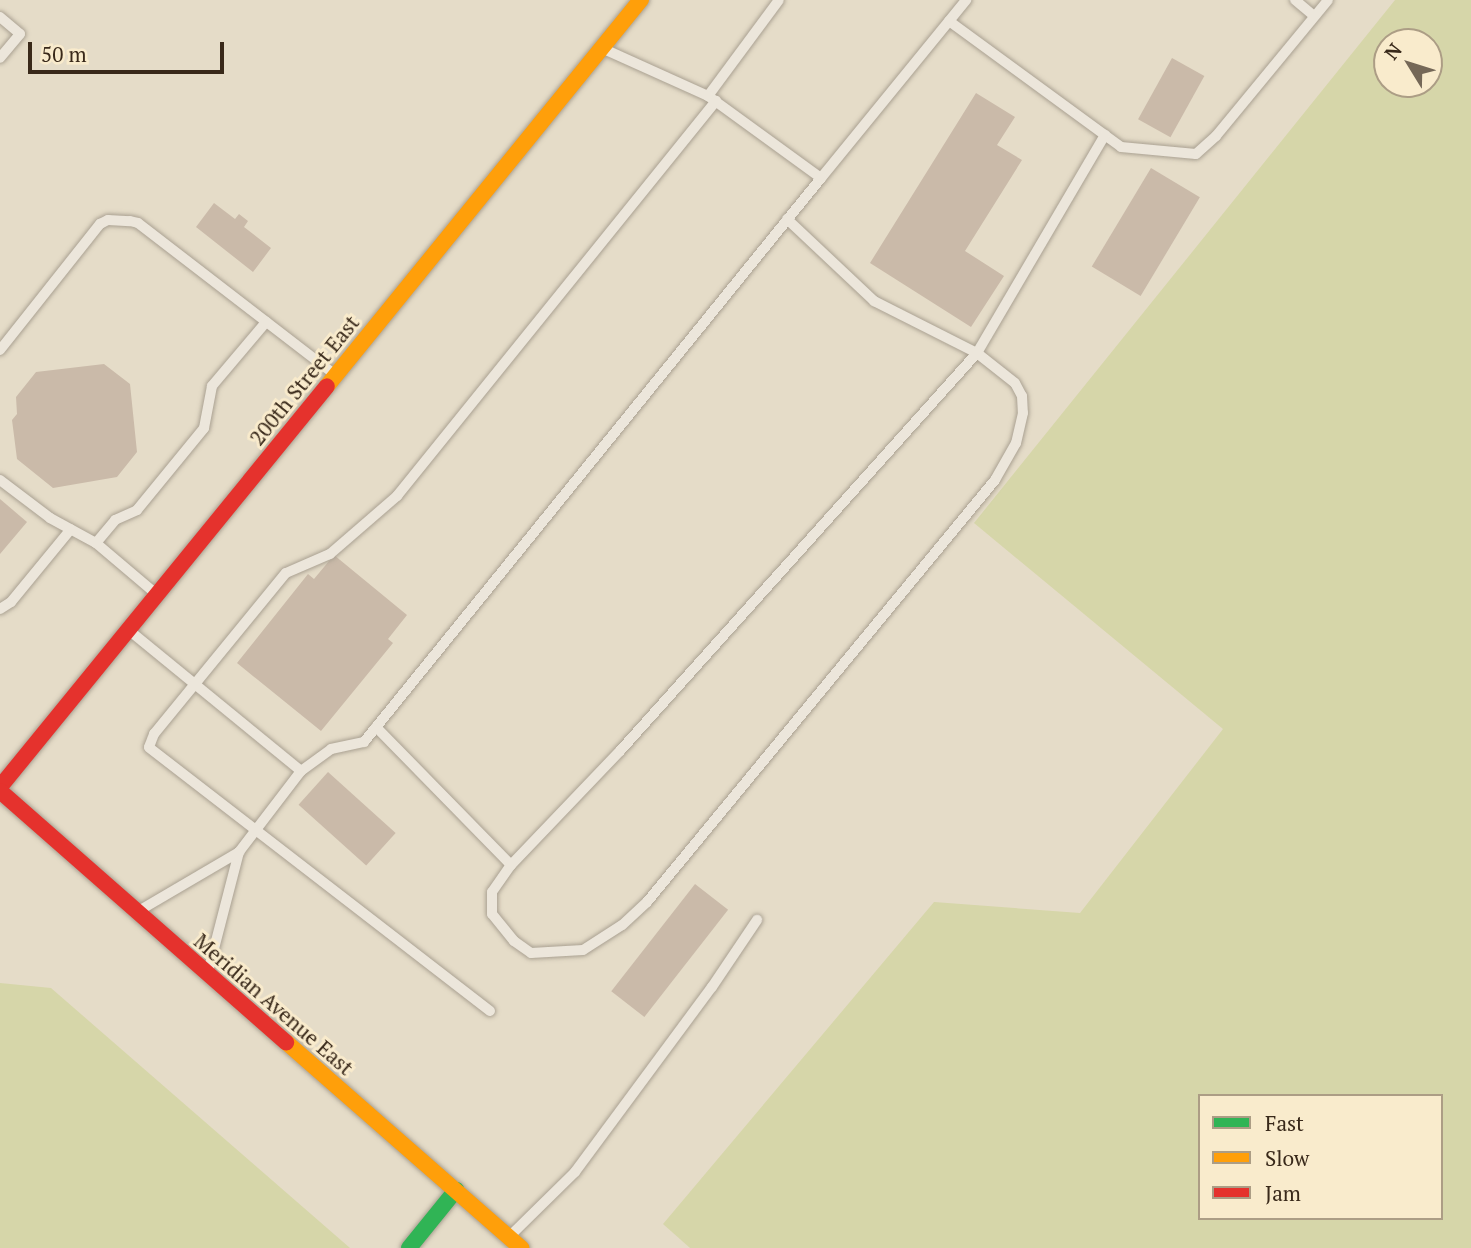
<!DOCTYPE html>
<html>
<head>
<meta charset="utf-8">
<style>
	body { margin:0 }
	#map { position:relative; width:1471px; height:1248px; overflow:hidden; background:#e5dcc8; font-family:"PT Serif",serif }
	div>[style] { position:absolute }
	.green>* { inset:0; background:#d6d6a9 }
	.building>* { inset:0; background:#cabaa9; transform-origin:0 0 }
	.roads { filter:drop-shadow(0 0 2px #aaa192) drop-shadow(0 0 2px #aaa192) }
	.lane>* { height:10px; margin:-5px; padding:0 5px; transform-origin:5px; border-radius:5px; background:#ece6db }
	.fast>* { height:16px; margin:-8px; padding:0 8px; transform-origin:8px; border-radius:8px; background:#30b455 }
	.slow>* { height:16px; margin:-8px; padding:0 8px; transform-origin:8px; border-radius:8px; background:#ff9f0a }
	.jam>* { height:16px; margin:-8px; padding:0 8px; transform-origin:8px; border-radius:8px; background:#e5322d }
	span { translate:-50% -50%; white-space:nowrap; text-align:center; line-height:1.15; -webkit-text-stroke:6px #f9ebcc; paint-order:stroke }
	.street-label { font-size:21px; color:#39291a }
	.legend { position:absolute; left:1198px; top:1094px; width:245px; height:126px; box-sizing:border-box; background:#f9ebcc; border:2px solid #ac9d85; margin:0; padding:9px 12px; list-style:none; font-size:21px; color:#39291a }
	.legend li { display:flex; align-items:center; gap:14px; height:35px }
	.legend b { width:35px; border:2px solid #ac9d85 }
	.north { position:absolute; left:1373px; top:28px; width:70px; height:70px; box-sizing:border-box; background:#f9ebcc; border:2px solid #ac9d85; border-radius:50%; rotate:308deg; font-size:19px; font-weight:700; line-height:28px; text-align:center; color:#39291a }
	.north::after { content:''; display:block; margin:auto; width:24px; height:32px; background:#756857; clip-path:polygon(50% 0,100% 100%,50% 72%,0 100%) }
	.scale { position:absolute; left:28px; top:42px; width:196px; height:32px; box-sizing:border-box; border:4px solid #39291a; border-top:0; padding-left:9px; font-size:21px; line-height:24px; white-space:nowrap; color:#39291a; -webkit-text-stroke:5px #f9ebcc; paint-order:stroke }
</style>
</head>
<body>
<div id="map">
	<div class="green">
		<div style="clip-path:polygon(evenodd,1395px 0,1471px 0,1471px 1248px,690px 1248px,663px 1224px,934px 902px,1080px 913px,1223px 729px,974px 523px,1395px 0,1387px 42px,1429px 42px,1429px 84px,1387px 84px,1387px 42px,1395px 0,1200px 1096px,1441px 1096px,1441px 1218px,1200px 1218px,1200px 1096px)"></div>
		<div style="clip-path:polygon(0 983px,51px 988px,350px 1248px,0 1248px)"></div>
	</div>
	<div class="building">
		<div style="left:1172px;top:58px;width:37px;height:70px;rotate:29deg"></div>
		<div style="clip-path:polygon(976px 93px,1015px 117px,997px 145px,1022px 160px,965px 251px,1004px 276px,971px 327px,870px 263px)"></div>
		<div style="left:1151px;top:168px;width:57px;height:115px;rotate:31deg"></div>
		<div style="clip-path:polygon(214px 203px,235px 219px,239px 214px,248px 221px,244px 227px,271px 248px,253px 272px,196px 227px)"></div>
		<div style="clip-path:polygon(104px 364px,130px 384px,137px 452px,117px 477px,53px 488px,17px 459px,12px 420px,17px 414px,16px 397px,36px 372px)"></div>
		<div style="clip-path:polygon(0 499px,27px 522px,0 554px)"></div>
		<div style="clip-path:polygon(334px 555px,407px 615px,388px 639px,393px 643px,321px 731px,237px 663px,308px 574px,314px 579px)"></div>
		<div style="left:328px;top:772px;width:91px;height:44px;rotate:42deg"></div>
		<div style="left:695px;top:884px;width:42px;height:136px;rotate:38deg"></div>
	</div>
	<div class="roads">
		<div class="lane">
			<div style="left:1295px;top:0;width:25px;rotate:40deg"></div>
			<div style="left:0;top:17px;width:26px;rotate:40deg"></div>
			<div style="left:20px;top:34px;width:31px;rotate:130deg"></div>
			<div style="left:949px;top:21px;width:213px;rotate:36.2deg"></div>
			<div style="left:1121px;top:147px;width:75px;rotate:5.3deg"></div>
			<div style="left:1196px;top:154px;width:27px;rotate:-42deg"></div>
			<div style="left:1216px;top:136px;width:176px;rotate:-50.5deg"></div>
			<div style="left:708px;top:96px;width:119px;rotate:-53.5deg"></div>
			<div style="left:821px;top:178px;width:230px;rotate:-50.8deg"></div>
			<div style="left:787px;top:219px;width:120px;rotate:43.3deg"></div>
			<div style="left:874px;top:301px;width:115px;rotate:26.8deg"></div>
			<div style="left:977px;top:353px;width:253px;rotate:-59.6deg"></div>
			<div style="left:0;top:350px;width:161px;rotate:-51.6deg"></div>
			<div style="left:100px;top:224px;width:9px;rotate:-27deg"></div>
			<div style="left:108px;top:220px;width:22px;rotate:3deg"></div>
			<div style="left:130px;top:221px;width:8px;rotate:14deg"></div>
			<div style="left:138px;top:223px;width:246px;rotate:37.6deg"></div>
			<div style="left:0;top:480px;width:63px;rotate:37.2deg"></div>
			<div style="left:50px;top:518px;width:52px;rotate:28.5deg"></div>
			<div style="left:96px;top:543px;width:77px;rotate:40.3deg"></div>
			<div style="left:96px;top:543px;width:30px;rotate:-50deg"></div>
			<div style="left:115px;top:520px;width:24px;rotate:-24deg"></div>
			<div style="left:137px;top:510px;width:106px;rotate:-50.7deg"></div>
			<div style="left:204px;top:428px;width:43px;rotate:-79.2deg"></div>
			<div style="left:212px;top:386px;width:84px;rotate:-49.8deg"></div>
			<div style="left:0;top:609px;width:13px;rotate:-32deg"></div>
			<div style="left:11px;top:602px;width:94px;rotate:-50.6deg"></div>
			<div style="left:130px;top:631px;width:221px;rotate:39.3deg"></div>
			<div style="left:376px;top:727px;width:193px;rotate:45.6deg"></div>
			<div style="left:511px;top:865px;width:158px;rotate:-46.3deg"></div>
			<div style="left:620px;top:751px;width:535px;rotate:-48.11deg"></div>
			<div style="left:977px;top:353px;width:48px;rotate:38.3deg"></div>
			<div style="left:1015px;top:383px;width:15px;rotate:62deg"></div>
			<div style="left:1022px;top:396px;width:17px;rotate:87deg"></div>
			<div style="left:1023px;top:413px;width:31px;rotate:103deg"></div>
			<div style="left:1016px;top:443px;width:43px;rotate:119.6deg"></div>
			<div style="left:995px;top:480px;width:547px;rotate:129.51deg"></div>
			<div style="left:647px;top:902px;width:34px;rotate:137deg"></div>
			<div style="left:622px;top:925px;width:46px;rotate:147.3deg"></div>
			<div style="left:583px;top:950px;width:52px;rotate:176.7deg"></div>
			<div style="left:531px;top:953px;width:21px;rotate:-145deg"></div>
			<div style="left:514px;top:941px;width:35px;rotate:-129deg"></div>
			<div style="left:492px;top:914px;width:22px;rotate:-90deg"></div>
			<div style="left:492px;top:892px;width:33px;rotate:-55deg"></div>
			<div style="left:142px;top:909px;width:113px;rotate:-30.4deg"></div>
			<div style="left:239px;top:852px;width:102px;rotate:-52.6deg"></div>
			<div style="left:301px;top:771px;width:37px;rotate:-36deg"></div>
			<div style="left:331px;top:749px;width:34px;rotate:-12deg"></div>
			<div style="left:364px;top:742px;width:726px;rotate:-50.98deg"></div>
			<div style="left:821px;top:178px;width:140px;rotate:-144deg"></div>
			<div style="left:708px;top:96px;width:112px;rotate:-155.7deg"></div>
			<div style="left:209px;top:968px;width:120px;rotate:-75.5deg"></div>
			<div style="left:490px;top:1011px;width:431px;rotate:-142.3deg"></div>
			<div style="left:149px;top:747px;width:14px;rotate:-69deg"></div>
			<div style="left:154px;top:734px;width:208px;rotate:-50.7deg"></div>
			<div style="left:286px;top:573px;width:48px;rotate:-23.4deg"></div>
			<div style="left:330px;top:554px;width:89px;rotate:-40.9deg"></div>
			<div style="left:397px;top:496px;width:508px;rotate:-51.08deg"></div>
			<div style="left:513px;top:1233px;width:87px;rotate:-44.5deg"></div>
			<div style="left:575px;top:1172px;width:230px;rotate:-53.5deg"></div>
			<div style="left:712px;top:987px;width:81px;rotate:-56.1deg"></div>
		</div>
		<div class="fast">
			<div style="left:409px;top:1248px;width:75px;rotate:-51deg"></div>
		</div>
		<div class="slow">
			<div style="left:327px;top:386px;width:498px;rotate:-50.9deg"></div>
			<div style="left:286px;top:1042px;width:313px;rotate:41.2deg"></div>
		</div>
		<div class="jam">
			<div style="left:0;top:787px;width:517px;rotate:-50.8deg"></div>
			<div style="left:0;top:791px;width:381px;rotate:41.3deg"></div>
		</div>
	</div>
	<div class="street-label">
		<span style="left:304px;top:380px;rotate:-51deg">200th Street East</span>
		<span style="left:274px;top:1004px;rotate:41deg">Meridian Avenue East</span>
	</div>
	<ul class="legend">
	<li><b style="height:9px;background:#30b455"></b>Fast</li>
	<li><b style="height:9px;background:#ff9f0a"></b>Slow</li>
	<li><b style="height:9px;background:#e5322d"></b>Jam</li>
	</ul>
	<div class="north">N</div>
	<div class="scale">50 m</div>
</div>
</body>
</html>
